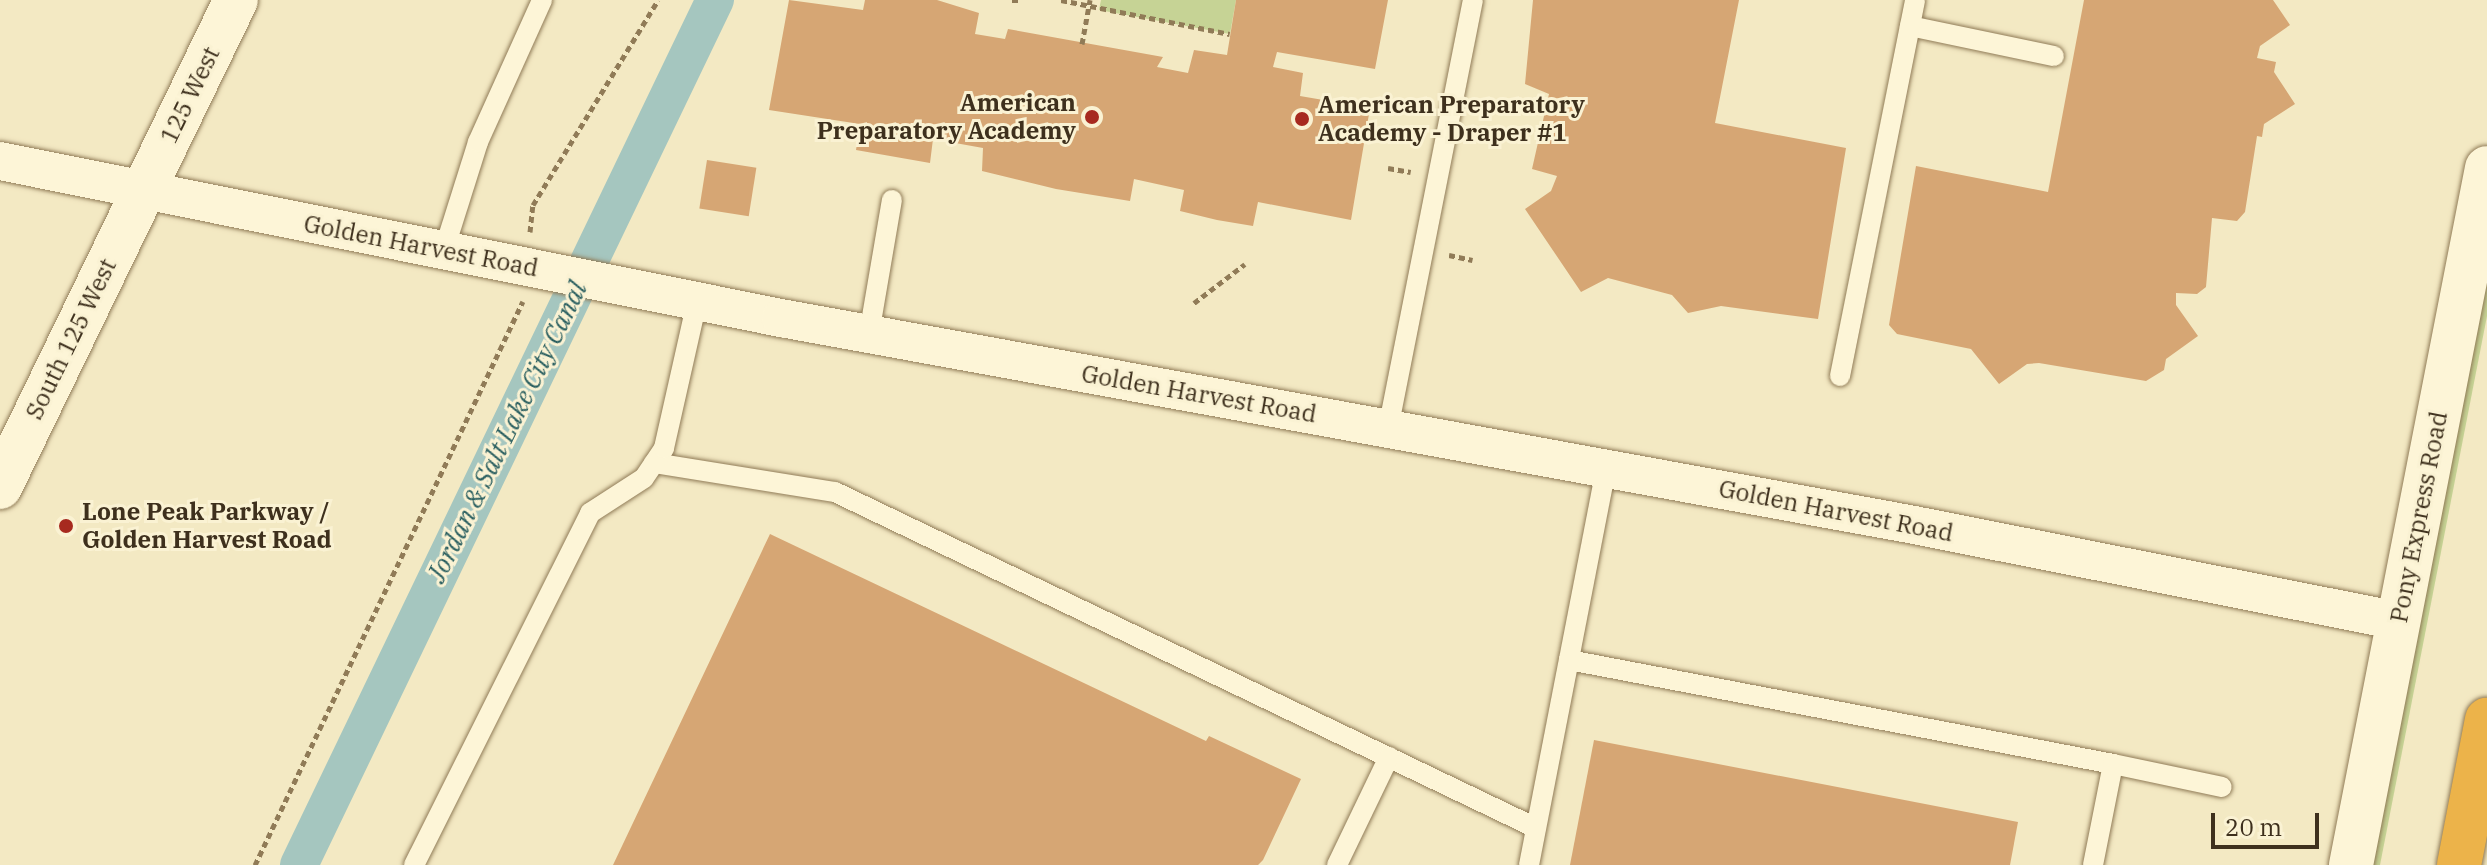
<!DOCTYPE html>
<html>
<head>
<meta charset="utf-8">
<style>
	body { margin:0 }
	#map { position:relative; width:2487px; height:865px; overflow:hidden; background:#f3e9c3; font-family:"IBM Plex Serif",serif }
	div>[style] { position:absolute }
	.green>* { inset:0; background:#c6d395 }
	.canal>* { height:38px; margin:-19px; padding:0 19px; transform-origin:19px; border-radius:19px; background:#a5c6bf }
	.building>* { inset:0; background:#d6a674; transform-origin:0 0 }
	.path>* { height:5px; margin-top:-2.5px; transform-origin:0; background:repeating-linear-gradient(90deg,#907b57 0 6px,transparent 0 10px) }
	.roads { filter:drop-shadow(0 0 2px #907b57) drop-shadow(0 0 2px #907b57) }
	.service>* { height:20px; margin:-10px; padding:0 10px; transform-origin:10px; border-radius:10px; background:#fdf5d7 }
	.minor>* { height:38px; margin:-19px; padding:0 19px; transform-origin:19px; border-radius:19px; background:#fdf5d7 }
	.tertiary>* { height:44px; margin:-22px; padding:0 22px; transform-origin:22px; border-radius:22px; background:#fdf5d7 }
	.secondary>* { height:44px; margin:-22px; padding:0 22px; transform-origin:22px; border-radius:22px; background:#fdf5d7 }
	.motorway>* { height:44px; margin:-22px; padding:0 22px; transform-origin:22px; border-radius:22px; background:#ecb34a }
	.dots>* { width:22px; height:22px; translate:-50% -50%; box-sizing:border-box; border:4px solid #faf2d3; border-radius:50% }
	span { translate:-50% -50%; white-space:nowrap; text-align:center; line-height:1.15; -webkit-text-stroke:6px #faf2d3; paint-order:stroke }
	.street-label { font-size:24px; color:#3e301d }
	.poi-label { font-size:24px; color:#3e301d; font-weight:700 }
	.right { translate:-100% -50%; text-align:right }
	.left { translate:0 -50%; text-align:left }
	.water-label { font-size:26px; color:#2a5f60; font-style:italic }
	.scale { position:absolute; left:2211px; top:813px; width:108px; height:36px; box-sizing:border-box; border:4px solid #3e301d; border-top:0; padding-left:10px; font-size:24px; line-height:28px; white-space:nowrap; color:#3e301d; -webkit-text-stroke:6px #faf2d3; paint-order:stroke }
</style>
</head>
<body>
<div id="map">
	<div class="green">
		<div style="clip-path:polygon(1101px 0,1236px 0,1230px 34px,1099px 10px)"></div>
		<div style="clip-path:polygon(2487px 254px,2487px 316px,2380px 865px,2367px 865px)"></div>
	</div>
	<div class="canal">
		<div style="left:299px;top:865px;width:960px;rotate:-64.32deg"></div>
	</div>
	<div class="building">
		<div style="clip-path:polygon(789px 0,863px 10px,865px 0,937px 0,979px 13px,975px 34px,1005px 39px,1008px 29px,1163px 57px,1157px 67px,1188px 73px,1194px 50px,1227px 55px,1236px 0,1388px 0,1375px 69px,1277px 52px,1273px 67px,1303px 73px,1300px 96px,1370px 108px,1351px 220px,1258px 202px,1253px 226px,1217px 220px,1180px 211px,1184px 190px,1134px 179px,1130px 201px,1056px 189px,982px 171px,983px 148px,933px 139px,930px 163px,856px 150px,860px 124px,769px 110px)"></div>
		<div style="clip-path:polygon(1533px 0,1739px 0,1715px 123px,1846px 148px,1818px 319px,1721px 306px,1688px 313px,1672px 295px,1608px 278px,1581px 292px,1525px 209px,1551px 191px,1557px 176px,1532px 169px,1549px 94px,1525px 84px)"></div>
		<div style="clip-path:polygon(2084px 0,2273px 0,2290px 25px,2260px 46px,2257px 58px,2276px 62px,2274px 72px,2295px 104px,2264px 124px,2262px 137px,2257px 136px,2245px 212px,2237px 221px,2212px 218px,2206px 287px,2197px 294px,2176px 293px,2176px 305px,2198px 336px,2166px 359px,2164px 370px,2146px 381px,2039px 363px,2027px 364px,1999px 384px,1971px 349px,1897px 334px,1889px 325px,1916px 166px,2048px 192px)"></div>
		<div style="left:707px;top:160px;width:50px;height:49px;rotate:9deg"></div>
		<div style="clip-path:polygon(770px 534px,1206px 741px,1209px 736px,1301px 779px,1263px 860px,1258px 865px,613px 865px)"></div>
		<div style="clip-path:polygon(1594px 740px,2018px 822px,2010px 865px,1570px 865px)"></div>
	</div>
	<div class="path">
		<div style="left:1012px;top:0;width:7px"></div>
		<div style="left:1061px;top:0;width:172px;rotate:11.4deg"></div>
		<div style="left:1082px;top:44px;width:45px;rotate:-79.7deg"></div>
		<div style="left:1388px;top:168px;width:23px;rotate:10deg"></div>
		<div style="left:530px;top:232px;width:27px;rotate:-84deg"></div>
		<div style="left:533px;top:205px;width:240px;rotate:-58.6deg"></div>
		<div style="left:1449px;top:255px;width:24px;rotate:12deg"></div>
		<div style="left:1194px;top:303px;width:64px;rotate:-37.4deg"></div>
		<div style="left:255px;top:865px;width:624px;rotate:-64.58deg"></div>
	</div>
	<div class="roads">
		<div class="service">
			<div style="left:1910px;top:26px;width:147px;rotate:11.8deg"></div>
			<div style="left:444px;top:250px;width:113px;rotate:-72.5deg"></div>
			<div style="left:478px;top:142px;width:156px;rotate:-65.7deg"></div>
			<div style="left:869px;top:334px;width:136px;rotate:-80.3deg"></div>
			<div style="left:1840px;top:376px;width:383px;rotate:-78.7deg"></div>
			<div style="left:1388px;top:429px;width:437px;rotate:-78.8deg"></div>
			<div style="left:654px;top:463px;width:183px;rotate:9.1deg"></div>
			<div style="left:835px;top:492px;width:777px;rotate:25.61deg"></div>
			<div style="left:1569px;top:660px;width:554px;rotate:10.82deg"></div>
			<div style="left:2113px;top:764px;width:103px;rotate:101.2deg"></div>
			<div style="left:2113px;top:764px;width:111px;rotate:11.9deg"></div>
			<div style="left:414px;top:865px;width:394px;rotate:-63.4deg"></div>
			<div style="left:590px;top:513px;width:64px;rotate:-32.9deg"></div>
			<div style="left:644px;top:478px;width:36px;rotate:-56deg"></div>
			<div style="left:664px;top:448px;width:151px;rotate:-77.3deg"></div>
			<div style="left:1337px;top:865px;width:120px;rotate:-64.3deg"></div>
			<div style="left:1529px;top:865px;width:403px;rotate:-79deg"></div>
		</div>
		<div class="minor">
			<div style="left:0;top:161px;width:797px;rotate:11.37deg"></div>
			<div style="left:781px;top:318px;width:1152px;rotate:10.35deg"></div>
			<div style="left:1914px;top:525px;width:493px;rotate:11.2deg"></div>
		</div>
		<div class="tertiary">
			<div style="left:2351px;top:865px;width:710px;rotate:-78.96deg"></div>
		</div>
		<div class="secondary">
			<div style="left:0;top:487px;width:541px;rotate:-64.15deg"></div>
		</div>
		<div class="motorway">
			<div style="left:2459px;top:865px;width:148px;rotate:-79.1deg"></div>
		</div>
	</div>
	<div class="dots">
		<div style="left:1092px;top:117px;background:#a72a1f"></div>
		<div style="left:1302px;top:119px;background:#a72a1f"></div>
		<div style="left:66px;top:526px;background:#a72a1f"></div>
	</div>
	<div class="street-label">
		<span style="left:190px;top:95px;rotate:-64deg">125 West</span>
		<span style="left:421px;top:246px;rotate:11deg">Golden Harvest Road</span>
		<span style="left:71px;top:339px;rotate:-64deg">South 125 West</span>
		<span style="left:1199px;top:394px;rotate:10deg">Golden Harvest Road</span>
		<span style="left:1836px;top:511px;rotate:11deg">Golden Harvest Road</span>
		<span style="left:2419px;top:517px;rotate:-79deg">Pony Express Road</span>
	</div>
	<div class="poi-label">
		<span class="right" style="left:1076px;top:117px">American<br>Preparatory Academy</span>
		<span class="left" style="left:1318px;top:119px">American Preparatory<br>Academy - Draper #1</span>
		<span class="left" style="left:82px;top:526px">Lone Peak Parkway /<br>Golden Harvest Road</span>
	</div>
	<div class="water-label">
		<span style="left:507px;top:432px;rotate:-64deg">Jordan &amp; Salt Lake City Canal</span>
	</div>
	<div class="scale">20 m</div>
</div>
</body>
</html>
